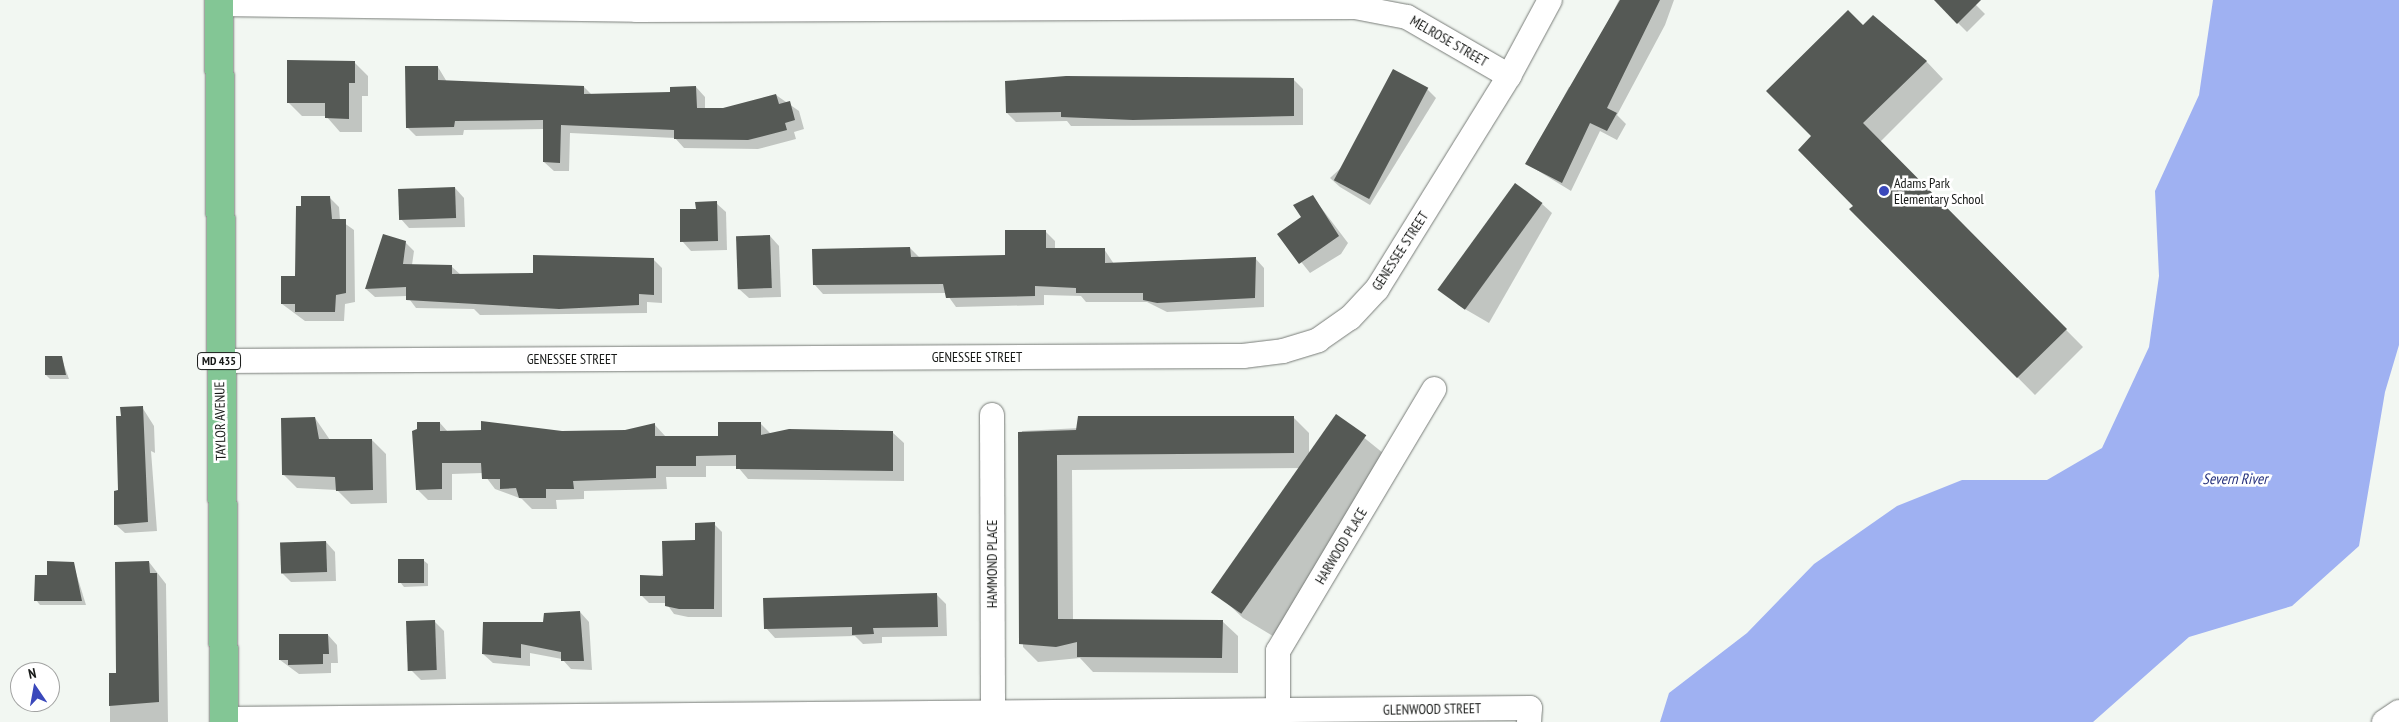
<!DOCTYPE html>
<html>
<head>
<meta charset="utf-8">
<style>
	body { margin:0 }
	#map { position:relative; width:2399px; height:722px; overflow:hidden; background:#f2f7f2; font-family:"PT Sans Narrow",sans-serif }
	div>[style] { position:absolute }
	.water>* { inset:0; background:#9fb1f2 }
	.shadow>* { inset:0; background:#0003 }
	.building>* { inset:0; background:#555955; transform-origin:0 0 }
	.roads { filter:drop-shadow(0 0 1px #787c78) drop-shadow(0 0 1px #787c78) }
	.minor>* { height:24px; margin:-12px; padding:0 12px; transform-origin:12px; border-radius:12px; background:#fff }
	.primary>* { height:28px; margin:-14px; padding:0 14px; transform-origin:14px; border-radius:14px; background:#83c695 }
	.dots>* { width:14px; height:14px; translate:-50% -50%; box-sizing:border-box; border:2px solid #fff; border-radius:50% }
	span { translate:-50% -50%; white-space:nowrap; text-align:center; line-height:1.15; -webkit-text-stroke:5px #fff; paint-order:stroke }
	.shield-label span { padding:1px 4px; background:#fff; border:1px solid; border-radius:4px; -webkit-text-stroke-width:0 }
	.shield-label { font-size:12px; color:#171917; font-weight:700 }
	.street-label { font-size:14px; color:#171917 }
	.poi-label { font-size:14px; color:#171917 }
	.left { translate:0 -50%; text-align:left }
	.water-label { font-size:15px; color:#29347f; font-style:italic }
	.north { position:absolute; left:10px; top:662px; width:50px; height:50px; box-sizing:border-box; background:#fff; border:1px solid #a2a3a2; border-radius:50%; rotate:348deg; font-size:14px; font-weight:700; line-height:20px; text-align:center; color:#171917 }
	.north::after { content:''; display:block; margin:auto; width:18px; height:22px; background:#3a48bb; clip-path:polygon(50% 0,100% 100%,50% 72%,0 100%) }
</style>
</head>
<body>
<div id="map">
	<div class="water">
		<div style="clip-path:polygon(2213px 0,2399px 0,2399px 345px,2385px 392px,2359px 546px,2292px 606px,2189px 637px,2093px 722px,1660px 722px,1669px 693px,1747px 633px,1814px 564px,1897px 506px,1962px 480px,2047px 480px,2102px 448px,2149px 347px,2159px 276px,2155px 191px,2199px 95px)"></div>
	</div>
	<div class="shadow">
		<div style="clip-path:polygon(1619px 0,1674px 0,1665px 25px,1617px 115px,1626px 124px,1617px 140px,1600px 131px,1571px 191px,1527px 164px,1569px 87px,1575px 86px)"></div>
		<div style="clip-path:polygon(1935px 0,1971px 0,1985px 14px,1967px 32px)"></div>
		<div style="clip-path:polygon(1863px 26px,1926px 61px,1943px 79px,1880px 142px,2083px 347px,2035px 395px,1851px 209px,1855px 206px,1813px 136px)"></div>
		<div style="clip-path:polygon(354px 62px,368px 76px,368px 96px,362px 96px,362px 132px,340px 132px,326px 116px,302px 116px,288px 102px)"></div>
		<div style="clip-path:polygon(438px 67px,447px 82px,584px 87px,592px 95px,671px 93px,696px 87px,705px 97px,705px 109px,723px 110px,776px 95px,799px 111px,804px 129px,794px 132px,796px 139px,758px 149px,684px 148px,675px 138px,570px 133px,569px 171px,554px 171px,544px 162px,544px 129px,464px 130px,463px 135px,416px 136px,407px 127px)"></div>
		<div style="clip-path:polygon(1293px 79px,1303px 89px,1303px 125px,1071px 126px,1067px 121px,1016px 122px,1007px 113px)"></div>
		<div style="clip-path:polygon(1427px 89px,1436px 98px,1370px 205px,1340px 187px,1330px 178px)"></div>
		<div style="clip-path:polygon(455px 188px,464px 198px,465px 227px,409px 228px,400px 218px)"></div>
		<div style="clip-path:polygon(1313px 197px,1348px 243px,1341px 254px,1310px 273px,1279px 234px,1303px 217px)"></div>
		<div style="clip-path:polygon(330px 198px,339px 207px,340px 220px,354px 230px,355px 302px,345px 304px,344px 321px,305px 321px,282px 304px,296px 278px,302px 207px)"></div>
		<div style="clip-path:polygon(716px 203px,726px 212px,727px 250px,691px 251px,682px 241px,697px 210px)"></div>
		<div style="clip-path:polygon(1542px 204px,1552px 213px,1489px 323px,1458px 305px,1449px 295px)"></div>
		<div style="clip-path:polygon(1046px 232px,1055px 241px,1055px 249px,1104px 249px,1114px 264px,1255px 258px,1264px 268px,1264px 307px,1167px 312px,1147px 302px,1086px 302px,1081px 296px,1044px 295px,1044px 305px,956px 307px,946px 293px,823px 294px,814px 284px,910px 248px,920px 258px,1006px 257px)"></div>
		<div style="clip-path:polygon(770px 236px,779px 246px,781px 297px,749px 298px,739px 289px)"></div>
		<div style="clip-path:polygon(405px 242px,414px 251px,412px 265px,451px 266px,461px 275px,535px 274px,653px 259px,662px 268px,662px 303px,647px 302px,647px 313px,480px 315px,474px 309px,416px 308px,407px 296px,375px 297px,366px 289px)"></div>
		<div style="clip-path:polygon(61px 357px,69px 379px,50px 379px,46px 375px)"></div>
		<div style="clip-path:polygon(142px 407px,154px 426px,155px 453px,151px 451px,157px 531px,125px 533px,115px 524px)"></div>
		<div style="clip-path:polygon(1336px 415px,1383px 453px,1273px 636px,1243px 618px,1225px 601px,1305px 468px,1072px 470px,1073px 620px,1222px 621px,1238px 636px,1238px 673px,1093px 672px,1080px 658px,1038px 662px,1023px 647px,1022px 431px,1293px 417px,1309px 433px,1309px 461px)"></div>
		<div style="clip-path:polygon(315px 418px,330px 440px,372px 440px,386px 454px,387px 503px,351px 504px,337px 490px,297px 488px,283px 474px)"></div>
		<div style="clip-path:polygon(440px 423px,448px 432px,625px 431px,655px 425px,666px 437px,719px 437px,760px 423px,771px 434px,892px 432px,904px 443px,904px 481px,748px 479px,737px 466px,706px 466px,706px 477px,666px 477px,667px 489px,584px 491px,584px 499px,556px 500px,557px 509px,532px 509px,522px 499px,495px 489px,483px 473px,452px 474px,452px 500px,428px 500px,417px 489px)"></div>
		<div style="clip-path:polygon(714px 524px,722px 532px,722px 617px,688px 617px,674px 614px,666px 603px,649px 603px,641px 595px)"></div>
		<div style="clip-path:polygon(326px 542px,335px 552px,336px 581px,291px 582px,282px 573px)"></div>
		<div style="clip-path:polygon(423px 560px,428px 564px,428px 586px,404px 587px,400px 582px)"></div>
		<div style="clip-path:polygon(149px 562px,166px 584px,168px 722px,110px 722px,110px 675px,118px 675px)"></div>
		<div style="clip-path:polygon(73px 563px,86px 605px,40px 605px,36px 600px)"></div>
		<div style="clip-path:polygon(937px 595px,946px 604px,947px 636px,882px 637px,882px 643px,863px 644px,855px 636px,775px 638px,766px 628px)"></div>
		<div style="clip-path:polygon(580px 612px,589px 622px,592px 670px,571px 669px,562px 659px,530px 653px,530px 666px,493px 663px,483px 654px,545px 624px)"></div>
		<div style="clip-path:polygon(435px 622px,444px 631px,446px 679px,421px 680px,411px 670px)"></div>
		<div style="clip-path:polygon(328px 635px,337px 645px,338px 663px,331px 663px,331px 673px,299px 674px,280px 660px)"></div>
	</div>
	<div class="building">
		<div style="clip-path:polygon(1620px 0,1660px 0,1607px 108px,1617px 113px,1607px 131px,1590px 123px,1562px 183px,1525px 164px)"></div>
		<div style="clip-path:polygon(1934px 0,1981px 0,1957px 24px)"></div>
		<div style="clip-path:polygon(1848px 10px,1863px 25px,1873px 15px,1927px 61px,1863px 123px,2067px 329px,2017px 378px,1849px 209px,1853px 206px,1798px 150px,1811px 136px,1766px 91px)"></div>
		<div style="clip-path:polygon(287px 60px,355px 61px,355px 83px,349px 83px,349px 119px,325px 118px,325px 103px,287px 103px)"></div>
		<div style="clip-path:polygon(405px 66px,438px 66px,438px 80px,584px 86px,584px 94px,670px 92px,670px 87px,696px 86px,697px 108px,723px 108px,776px 94px,779px 104px,790px 101px,795px 120px,785px 123px,787px 130px,748px 140px,674px 139px,674px 130px,561px 125px,560px 163px,543px 162px,543px 120px,455px 121px,454px 127px,406px 128px)"></div>
		<div style="left:1393px;top:69px;width:40px;height:126px;rotate:28deg"></div>
		<div style="clip-path:polygon(1066px 76px,1294px 78px,1294px 116px,1133px 120px,1061px 117px,1061px 112px,1006px 113px,1005px 81px)"></div>
		<div style="left:1515px;top:183px;width:34px;height:132px;rotate:36deg"></div>
		<div style="left:455px;top:187px;width:31px;height:57px;rotate:88deg"></div>
		<div style="clip-path:polygon(1313px 195px,1339px 236px,1299px 264px,1277px 234px,1301px 217px,1293px 205px)"></div>
		<div style="clip-path:polygon(301px 196px,330px 196px,332px 219px,346px 219px,346px 293px,336px 295px,335px 312px,295px 312px,295px 304px,281px 304px,281px 276px,295px 276px,296px 206px,301px 206px)"></div>
		<div style="clip-path:polygon(717px 201px,718px 241px,680px 242px,680px 209px,696px 209px,695px 202px)"></div>
		<div style="clip-path:polygon(1005px 230px,1046px 230px,1046px 248px,1105px 248px,1105px 263px,1256px 257px,1255px 298px,1157px 303px,1143px 300px,1143px 293px,1076px 293px,1076px 288px,1035px 286px,1035px 296px,946px 298px,943px 284px,813px 285px,812px 249px,910px 247px,911px 257px,1005px 255px)"></div>
		<div style="clip-path:polygon(383px 234px,406px 241px,403px 264px,452px 265px,452px 274px,533px 273px,533px 255px,654px 258px,654px 295px,639px 294px,639px 305px,559px 309px,406px 300px,406px 287px,365px 289px)"></div>
		<div style="left:770px;top:235px;width:53px;height:34px;rotate:88deg"></div>
		<div style="clip-path:polygon(45px 356px,62px 356px,66px 375px,45px 375px)"></div>
		<div style="clip-path:polygon(143px 406px,148px 522px,114px 525px,114px 491px,118px 490px,116px 416px,121px 416px,120px 407px)"></div>
		<div style="left:1336px;top:414px;width:37px;height:218px;rotate:35deg"></div>
		<div style="clip-path:polygon(1078px 416px,1294px 416px,1294px 453px,1057px 455px,1058px 619px,1223px 620px,1222px 658px,1077px 657px,1077px 642px,1056px 647px,1019px 644px,1018px 432px,1076px 430px)"></div>
		<div style="clip-path:polygon(315px 417px,319px 439px,372px 439px,373px 490px,336px 491px,335px 477px,282px 475px,281px 418px)"></div>
		<div style="clip-path:polygon(481px 421px,562px 431px,625px 430px,655px 423px,655px 436px,718px 436px,718px 422px,761px 422px,761px 435px,789px 429px,893px 431px,893px 471px,736px 469px,736px 455px,696px 456px,696px 466px,656px 466px,656px 478px,573px 481px,574px 489px,546px 489px,546px 498px,519px 498px,516px 488px,500px 489px,500px 479px,482px 479px,481px 463px,442px 463px,442px 489px,416px 490px,412px 431px,417px 429px,417px 422px,440px 422px,440px 431px,481px 430px)"></div>
		<div style="clip-path:polygon(715px 522px,714px 609px,679px 609px,665px 606px,665px 596px,640px 596px,640px 575px,663px 576px,662px 541px,695px 540px,695px 523px)"></div>
		<div style="left:326px;top:541px;width:31px;height:46px;rotate:88deg"></div>
		<div style="left:398px;top:559px;width:26px;height:24px"></div>
		<div style="clip-path:polygon(47px 561px,74px 562px,82px 601px,34px 601px,35px 575px,47px 575px)"></div>
		<div style="clip-path:polygon(149px 561px,150px 573px,157px 573px,159px 702px,109px 706px,109px 673px,116px 673px,115px 562px)"></div>
		<div style="clip-path:polygon(937px 593px,938px 627px,873px 628px,874px 634px,852px 635px,852px 627px,764px 629px,763px 598px)"></div>
		<div style="clip-path:polygon(580px 611px,584px 661px,561px 661px,561px 652px,521px 644px,521px 658px,482px 654px,483px 622px,543px 622px,544px 613px)"></div>
		<div style="left:435px;top:620px;width:50px;height:29px;rotate:88deg"></div>
		<div style="clip-path:polygon(279px 634px,328px 634px,329px 654px,323px 654px,323px 664px,288px 665px,288px 660px,279px 660px)"></div>
	</div>
	<div class="roads">
		<div class="minor">
			<div style="left:219px;top:4px;width:417px;rotate:0.8deg"></div>
			<div style="left:636px;top:10px;width:719px;rotate:-0.24deg"></div>
			<div style="left:1355px;top:7px;width:53px;rotate:10.9deg"></div>
			<div style="left:1407px;top:17px;width:118px;rotate:30deg"></div>
			<div style="left:219px;top:361px;width:1024px;rotate:-0.28deg"></div>
			<div style="left:1243px;top:356px;width:40px;rotate:-7.1deg"></div>
			<div style="left:1283px;top:351px;width:37px;rotate:-17deg"></div>
			<div style="left:1318px;top:340px;width:39px;rotate:-35deg"></div>
			<div style="left:1350px;top:318px;width:40px;rotate:-47deg"></div>
			<div style="left:1377px;top:289px;width:251px;rotate:-58.2deg"></div>
			<div style="left:1509px;top:76px;width:86px;rotate:-61.7deg"></div>
			<div style="left:992px;top:415px;width:298px;rotate:89.8deg"></div>
			<div style="left:1278px;top:710px;width:59px;rotate:-90deg"></div>
			<div style="left:1278px;top:651px;width:305px;rotate:-59.2deg"></div>
			<div style="left:224px;top:719px;width:1306px;rotate:-0.48deg"></div>
			<div style="left:1530px;top:708px;width:14px;rotate:94deg"></div>
			<div style="left:2384px;top:722px;width:18px;rotate:-34deg"></div>
		</div>
		<div class="primary">
			<div style="left:219px;top:0;width:722px;rotate:89.6deg"></div>
		</div>
	</div>
	<div class="dots">
		<div style="left:1884px;top:191px;background:#3a48bb"></div>
	</div>
	<div class="shield-label">
		<span style="left:219px;top:361px">MD 435</span>
	</div>
	<div class="street-label">
		<span style="left:1449px;top:41px;rotate:30deg">MELROSE STREET</span>
		<span style="left:1400px;top:251px;rotate:-57deg">GENESSEE STREET</span>
		<span style="left:977px;top:357px">GENESSEE STREET</span>
		<span style="left:572px;top:359px">GENESSEE STREET</span>
		<span style="left:220px;top:421px;rotate:-91deg">TAYLOR AVENUE</span>
		<span style="left:1341px;top:546px;rotate:-59deg">HARWOOD PLACE</span>
		<span style="left:992px;top:564px;rotate:-90deg">HAMMOND PLACE</span>
		<span style="left:1432px;top:709px;rotate:-1deg">GLENWOOD STREET</span>
	</div>
	<div class="poi-label">
		<span class="left" style="left:1894px;top:191px">Adams Park<br>Elementary School</span>
	</div>
	<div class="water-label">
		<span style="left:2235px;top:479px">Severn River</span>
	</div>
	<div class="north">N</div>
</div>
</body>
</html>
